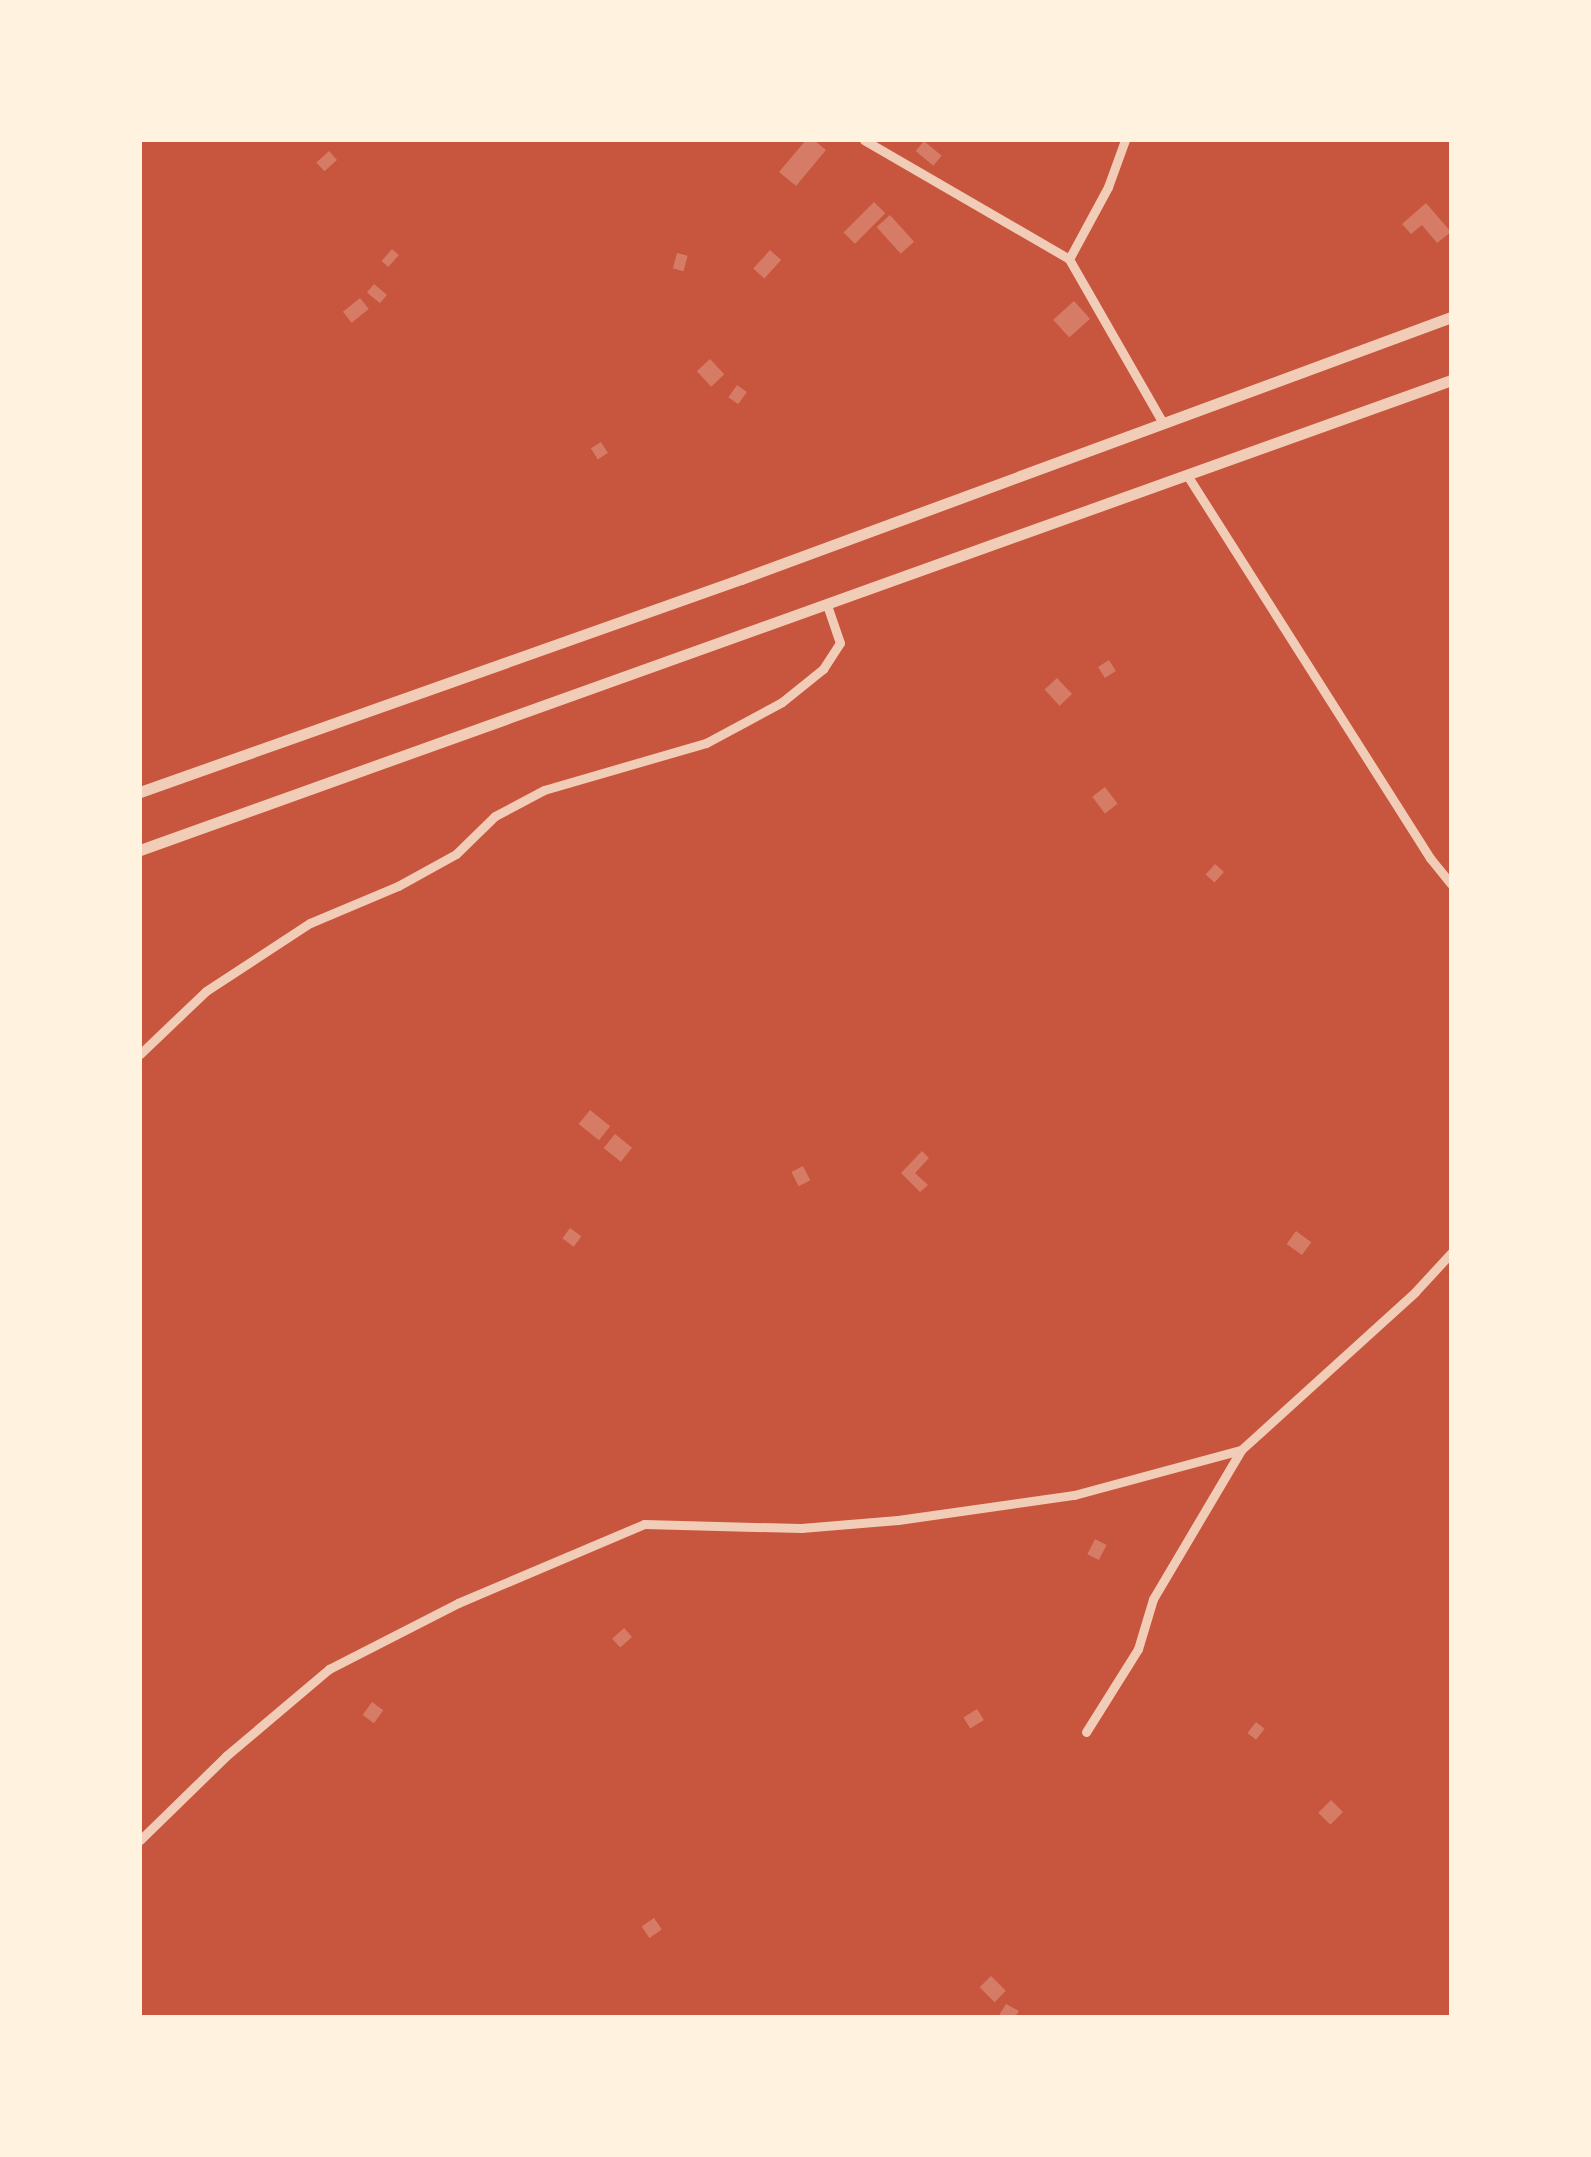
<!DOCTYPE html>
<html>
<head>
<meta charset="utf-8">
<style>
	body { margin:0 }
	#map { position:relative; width:1591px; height:2157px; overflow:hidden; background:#c8553d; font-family:"Space Grotesk",sans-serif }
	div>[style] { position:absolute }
	.building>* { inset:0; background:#d67c66; transform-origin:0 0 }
	.minor>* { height:9px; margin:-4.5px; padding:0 4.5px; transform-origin:4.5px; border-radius:4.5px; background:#f1ccb7 }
	.tertiary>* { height:11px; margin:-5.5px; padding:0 5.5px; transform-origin:5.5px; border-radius:5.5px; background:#f1ccb7 }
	span { translate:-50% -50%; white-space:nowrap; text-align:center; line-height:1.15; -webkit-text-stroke:8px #fff3e0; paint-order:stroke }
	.frame { position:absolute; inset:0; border:142px solid #fff3e0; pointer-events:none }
</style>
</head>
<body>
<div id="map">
	<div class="building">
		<div style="clip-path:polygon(806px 140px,814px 140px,826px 150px,796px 186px,779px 172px)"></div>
		<div style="left:924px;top:141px;width:23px;height:13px;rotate:40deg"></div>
		<div style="left:329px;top:151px;width:12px;height:17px;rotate:48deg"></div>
		<div style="left:874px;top:202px;width:16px;height:43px;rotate:45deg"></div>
		<div style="clip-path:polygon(1426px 203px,1451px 232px,1437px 243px,1422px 225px,1411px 234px,1402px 224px)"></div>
		<div style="left:890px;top:215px;width:36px;height:18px;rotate:48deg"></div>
		<div style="left:392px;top:249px;width:9px;height:16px;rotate:41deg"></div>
		<div style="left:770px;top:250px;width:15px;height:25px;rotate:42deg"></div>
		<div style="left:677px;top:253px;width:11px;height:16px;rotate:15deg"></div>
		<div style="left:374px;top:284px;width:17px;height:11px;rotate:40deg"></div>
		<div style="left:360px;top:298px;width:14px;height:22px;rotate:51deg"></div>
		<div style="left:1074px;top:301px;width:24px;height:28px;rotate:48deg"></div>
		<div style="left:710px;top:359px;width:21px;height:18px;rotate:47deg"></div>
		<div style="left:737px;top:385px;width:12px;height:15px;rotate:35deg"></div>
		<div style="left:601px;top:442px;width:13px;height:12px;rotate:58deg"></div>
		<div style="left:1109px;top:660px;width:13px;height:13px;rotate:58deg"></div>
		<div style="left:1057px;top:678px;width:22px;height:17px;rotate:47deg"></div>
		<div style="left:1105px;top:787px;width:21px;height:16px;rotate:53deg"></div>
		<div style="left:1215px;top:864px;width:12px;height:14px;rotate:42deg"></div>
		<div style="left:590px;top:1110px;width:26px;height:18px;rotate:39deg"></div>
		<div style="left:615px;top:1134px;width:22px;height:18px;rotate:39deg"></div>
		<div style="clip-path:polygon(922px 1151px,929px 1158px,915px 1173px,928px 1185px,920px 1192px,901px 1173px)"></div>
		<div style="left:803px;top:1166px;width:16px;height:13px;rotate:63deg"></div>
		<div style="left:570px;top:1228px;width:14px;height:13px;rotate:36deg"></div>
		<div style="left:1296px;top:1231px;width:19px;height:16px;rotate:36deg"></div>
		<div style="left:1095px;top:1539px;width:13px;height:17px;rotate:27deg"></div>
		<div style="left:624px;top:1628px;width:12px;height:16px;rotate:48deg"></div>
		<div style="left:372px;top:1702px;width:14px;height:16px;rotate:36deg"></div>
		<div style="left:977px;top:1709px;width:13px;height:16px;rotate:58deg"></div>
		<div style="left:1256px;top:1722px;width:11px;height:14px;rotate:38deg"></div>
		<div style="left:1331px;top:1800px;width:17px;height:18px;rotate:45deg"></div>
		<div style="left:654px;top:1918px;width:14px;height:15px;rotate:56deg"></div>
		<div style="left:991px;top:1976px;width:21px;height:16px;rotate:45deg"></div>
		<div style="clip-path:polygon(1006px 2004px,1019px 2011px,1015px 2017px,998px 2017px)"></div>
	</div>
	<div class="minor">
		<div style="left:864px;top:140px;width:237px;rotate:30.1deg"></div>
		<div style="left:1125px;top:140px;width:50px;rotate:109.9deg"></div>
		<div style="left:1108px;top:187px;width:82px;rotate:118.4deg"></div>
		<div style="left:1069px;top:259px;width:189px;rotate:60.2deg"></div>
		<div style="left:1187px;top:475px;width:454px;rotate:57.6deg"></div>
		<div style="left:1430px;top:858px;width:33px;rotate:51deg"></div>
		<div style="left:140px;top:1054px;width:91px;rotate:-43.7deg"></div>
		<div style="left:206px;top:991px;width:124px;rotate:-33.2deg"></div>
		<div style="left:310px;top:923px;width:95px;rotate:-22.8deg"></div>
		<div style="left:398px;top:886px;width:66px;rotate:-28.9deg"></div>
		<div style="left:456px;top:854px;width:54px;rotate:-44.3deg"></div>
		<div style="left:495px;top:816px;width:55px;rotate:-28deg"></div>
		<div style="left:544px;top:790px;width:169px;rotate:-16.2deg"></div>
		<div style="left:706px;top:743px;width:86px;rotate:-28.3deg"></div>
		<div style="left:782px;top:702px;width:53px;rotate:-38.8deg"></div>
		<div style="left:823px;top:669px;width:31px;rotate:-57deg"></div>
		<div style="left:840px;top:643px;width:40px;rotate:-108.9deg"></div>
		<div style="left:1086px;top:1732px;width:98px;rotate:-57.9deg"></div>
		<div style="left:1138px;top:1649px;width:52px;rotate:-73.3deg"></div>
		<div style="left:1153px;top:1599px;width:173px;rotate:-59.4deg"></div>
		<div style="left:1241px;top:1450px;width:235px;rotate:-42.2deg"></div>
		<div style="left:1415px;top:1292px;width:53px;rotate:-47.3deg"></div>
		<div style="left:140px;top:1840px;width:120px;rotate:-44.3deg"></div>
		<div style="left:226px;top:1756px;width:135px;rotate:-40.2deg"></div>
		<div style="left:329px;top:1669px;width:145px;rotate:-27.1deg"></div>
		<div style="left:458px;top:1603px;width:202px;rotate:-23deg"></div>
		<div style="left:644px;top:1524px;width:157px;rotate:1.5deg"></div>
		<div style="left:801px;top:1528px;width:97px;rotate:-4.7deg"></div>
		<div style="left:898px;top:1520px;width:178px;rotate:-8.1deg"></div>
		<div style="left:1074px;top:1495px;width:173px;rotate:-15.1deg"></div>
	</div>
	<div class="tertiary">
		<div style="left:140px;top:792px;width:638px;rotate:-19.51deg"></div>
		<div style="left:741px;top:579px;width:757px;rotate:-20.25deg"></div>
		<div style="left:140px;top:850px;width:1393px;rotate:-19.72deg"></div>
	</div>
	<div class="frame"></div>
</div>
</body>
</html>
